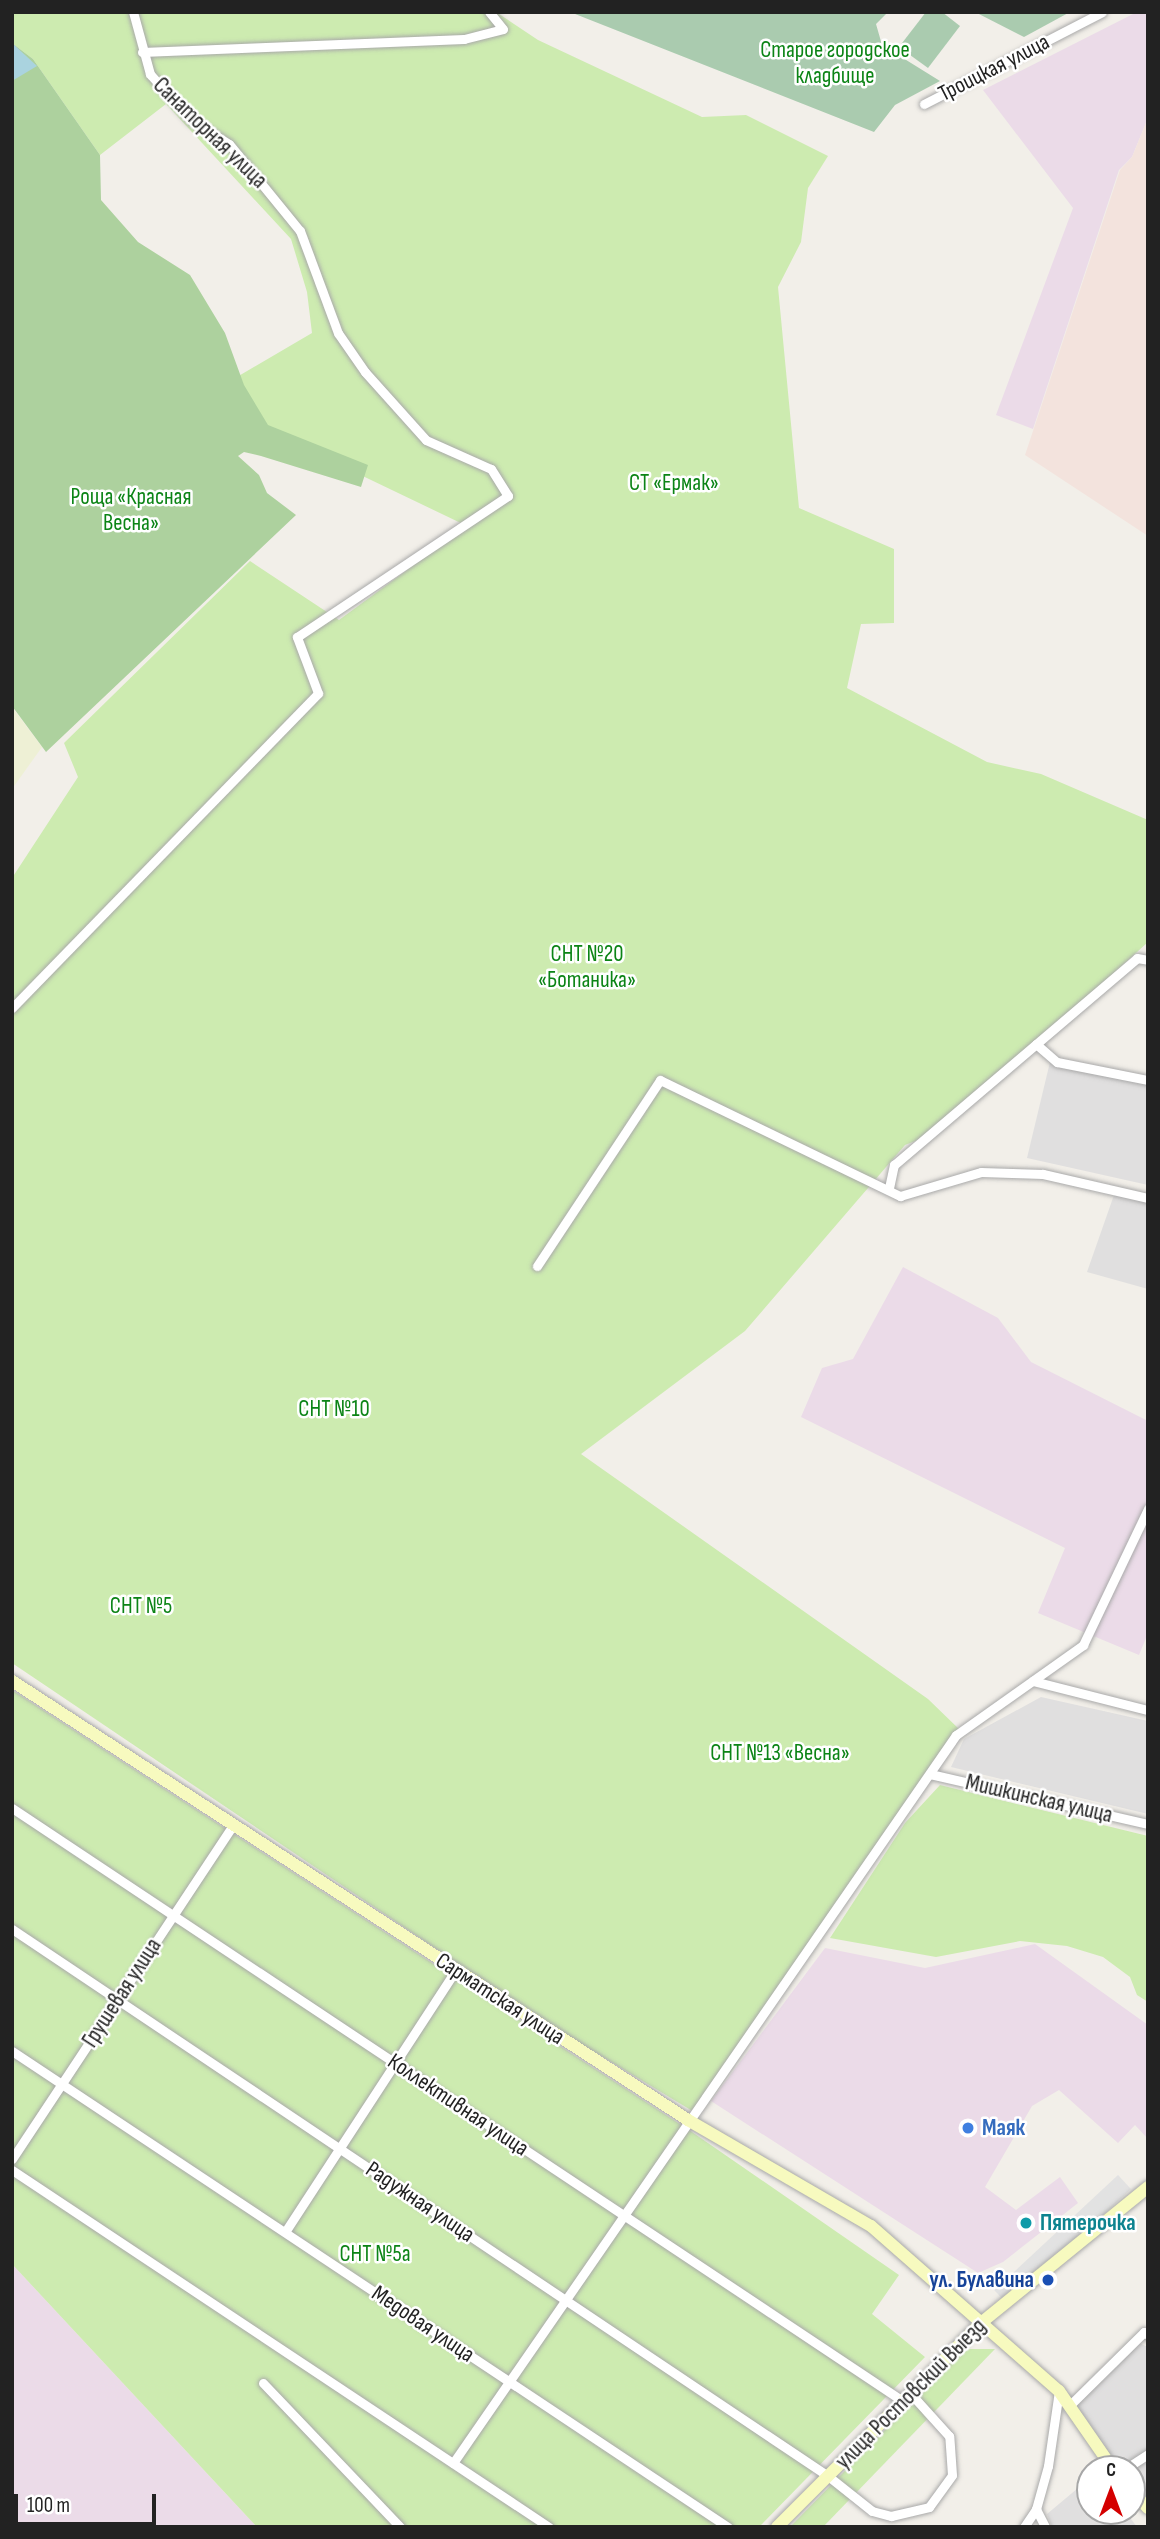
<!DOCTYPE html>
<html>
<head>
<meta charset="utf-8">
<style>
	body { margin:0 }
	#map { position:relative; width:1160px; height:2539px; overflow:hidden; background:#f2efe9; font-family:"Sofia Sans Condensed",sans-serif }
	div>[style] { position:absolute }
	.residential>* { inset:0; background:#e0dfdf }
	.industrial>* { inset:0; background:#ebdbe8 }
	.military>* { inset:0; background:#f3e3dd }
	.farmland>* { inset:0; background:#eef0d5 }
	.grass>* { inset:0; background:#cdebb0 }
	.forest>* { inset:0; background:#add19e }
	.cemetery>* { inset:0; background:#aacbaf }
	.parking>* { inset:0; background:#e2e2e2; transform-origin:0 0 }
	.water>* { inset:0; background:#aad3df }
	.roads { filter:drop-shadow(0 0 2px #a9a9a9) drop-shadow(0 0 2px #a9a9a9) }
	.street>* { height:9px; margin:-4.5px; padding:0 4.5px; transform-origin:4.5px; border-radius:4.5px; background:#fff }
	.secondary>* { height:12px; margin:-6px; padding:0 6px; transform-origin:6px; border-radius:6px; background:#f7fabf }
	.dots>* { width:19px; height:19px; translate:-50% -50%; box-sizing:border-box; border:4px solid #fff; border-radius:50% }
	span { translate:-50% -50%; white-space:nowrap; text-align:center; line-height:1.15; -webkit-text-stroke:5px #fff; paint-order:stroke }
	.park-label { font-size:23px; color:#0c8416 }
	.street-label { font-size:23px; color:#222 }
	.shop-label { font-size:23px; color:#366cbe; font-weight:700 }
	.left { translate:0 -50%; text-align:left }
	.culture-label { font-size:23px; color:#0d838f; font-weight:700 }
	.transit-label { font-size:23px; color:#164399; font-weight:700 }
	.right { translate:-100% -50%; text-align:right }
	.frame { position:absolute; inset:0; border:14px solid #222; pointer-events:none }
	.north { position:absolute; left:1076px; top:2455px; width:70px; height:70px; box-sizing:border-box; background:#fff; border:2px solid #a7a7a7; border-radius:50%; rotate:0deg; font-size:19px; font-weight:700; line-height:28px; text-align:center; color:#222 }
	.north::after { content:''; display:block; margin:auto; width:24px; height:32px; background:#d40000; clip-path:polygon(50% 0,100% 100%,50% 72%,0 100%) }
	.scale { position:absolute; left:14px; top:2494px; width:142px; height:32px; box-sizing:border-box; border:4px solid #222; border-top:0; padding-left:9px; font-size:21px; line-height:24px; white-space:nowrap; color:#222; -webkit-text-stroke:5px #fff; paint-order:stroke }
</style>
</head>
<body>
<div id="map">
	<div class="residential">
		<div style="clip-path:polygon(1050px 1062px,1148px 1083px,1148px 1185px,1027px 1158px)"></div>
		<div style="clip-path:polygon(1114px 1195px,1148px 1203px,1148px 1289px,1087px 1272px)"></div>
		<div style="clip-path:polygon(1041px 1697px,1148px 1721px,1148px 1814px,951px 1767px,964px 1739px)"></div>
		<div style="clip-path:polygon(1139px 2343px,1148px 2347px,1148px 2501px,1132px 2487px,1132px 2469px,1118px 2469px,1070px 2405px)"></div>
		<div style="clip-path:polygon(1090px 2478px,1090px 2511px,1125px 2511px,1137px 2527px,1052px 2527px,1047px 2514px)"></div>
	</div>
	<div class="industrial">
		<div style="clip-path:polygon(1137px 12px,1148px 12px,1148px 118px,1132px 157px,1119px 170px,1033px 429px,996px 415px,1073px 208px,983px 90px)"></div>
		<div style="clip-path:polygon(903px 1267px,998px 1318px,1031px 1362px,1148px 1421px,1148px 1633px,1139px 1655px,1038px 1613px,1065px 1548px,801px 1417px,822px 1368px,853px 1359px)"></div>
		<div style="clip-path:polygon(1035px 1944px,1148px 2025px,1148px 2139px,1135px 2125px,1118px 2143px,1059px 2090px,1032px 2106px,985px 2187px,1016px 2210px,1060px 2177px,1078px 2203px,1003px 2262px,978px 2273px,711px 2101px,825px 1948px,925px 1968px)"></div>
		<div style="clip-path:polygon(12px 2264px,257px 2527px,12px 2527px)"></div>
	</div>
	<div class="military">
		<div style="clip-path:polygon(1148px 118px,1148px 536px,1025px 455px,1120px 170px,1132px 157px)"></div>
	</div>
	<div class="farmland">
		<div style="clip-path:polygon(12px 707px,42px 747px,12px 789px)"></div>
	</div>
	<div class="grass">
		<div style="clip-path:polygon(12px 12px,496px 12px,538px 40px,702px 117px,746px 115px,828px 156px,808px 188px,801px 242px,778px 287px,799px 508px,894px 549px,894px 623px,861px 624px,847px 688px,987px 762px,1041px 774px,1148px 820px,1148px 942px,941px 1131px,905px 1145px,745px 1331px,581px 1454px,928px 1699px,960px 1730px,694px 2112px,542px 2020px,12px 1663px,12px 878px,78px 777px,64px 743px,250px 561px,339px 620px,467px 526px,273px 433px,191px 404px,312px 333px,307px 292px,291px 239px,166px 104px,100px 155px,33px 59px,12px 43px)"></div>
		<div style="clip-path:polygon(12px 1690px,692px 2132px,899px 2275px,872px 2314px,925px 2357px,759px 2527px,257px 2527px,12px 2264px)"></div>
		<div style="clip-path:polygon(940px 1785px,1148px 1836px,1148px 2002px,1137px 1995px,1130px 1977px,1103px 1957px,1067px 1946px,1020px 1941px,936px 1957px,830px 1938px,905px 1823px)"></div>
		<div style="clip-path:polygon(964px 2349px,995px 2349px,823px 2527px,790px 2527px)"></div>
	</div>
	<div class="forest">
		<div style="clip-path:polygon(12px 43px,33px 59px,100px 155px,101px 200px,138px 242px,190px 275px,225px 333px,244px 385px,268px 425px,368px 465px,361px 487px,261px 456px,244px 452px,238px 456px,259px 475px,267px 493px,296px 515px,46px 752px,12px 706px)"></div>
	</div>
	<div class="cemetery">
		<div style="clip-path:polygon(570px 12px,888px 12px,876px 24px,882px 45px,940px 81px,895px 105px,874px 132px)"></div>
		<div style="clip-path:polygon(926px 12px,942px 12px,960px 26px,928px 68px,899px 47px)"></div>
		<div style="clip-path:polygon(975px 12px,1070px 12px,1024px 37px)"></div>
	</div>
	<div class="parking">
		<div style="left:1118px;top:2175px;width:19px;height:169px;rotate:47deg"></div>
	</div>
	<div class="water">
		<div style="clip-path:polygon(12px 43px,37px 66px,12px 81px)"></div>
	</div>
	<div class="roads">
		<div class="street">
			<div style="left:142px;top:52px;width:322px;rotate:-2.3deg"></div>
			<div style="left:464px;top:39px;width:40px;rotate:-14.4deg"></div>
			<div style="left:503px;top:29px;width:22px;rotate:-129deg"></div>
			<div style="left:924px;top:104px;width:200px;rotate:-27.3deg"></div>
			<div style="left:12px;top:1008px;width:439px;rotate:-45.8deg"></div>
			<div style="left:318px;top:693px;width:60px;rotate:-110.6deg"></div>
			<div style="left:297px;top:637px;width:254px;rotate:-33.8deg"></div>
			<div style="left:508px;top:496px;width:32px;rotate:-122deg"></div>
			<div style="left:491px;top:469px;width:71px;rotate:-156deg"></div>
			<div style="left:426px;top:440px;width:91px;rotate:-131.9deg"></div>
			<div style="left:365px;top:372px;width:47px;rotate:-124.7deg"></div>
			<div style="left:338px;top:333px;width:109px;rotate:-110.4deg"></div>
			<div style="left:300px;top:231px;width:112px;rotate:-129.2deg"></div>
			<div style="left:229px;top:144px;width:45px;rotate:-147.7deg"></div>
			<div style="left:191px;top:120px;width:62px;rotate:-131.7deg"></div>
			<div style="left:150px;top:74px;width:64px;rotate:-105.3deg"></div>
			<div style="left:1036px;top:1044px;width:28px;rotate:41deg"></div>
			<div style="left:1057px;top:1062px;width:93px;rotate:11.2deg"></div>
			<div style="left:889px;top:1188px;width:24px;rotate:-78deg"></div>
			<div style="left:894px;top:1165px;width:319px;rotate:-40.4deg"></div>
			<div style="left:1137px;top:958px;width:11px;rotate:10deg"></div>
			<div style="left:537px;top:1266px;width:223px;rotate:-56.5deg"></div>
			<div style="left:660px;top:1080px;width:267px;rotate:25.8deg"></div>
			<div style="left:900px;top:1196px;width:84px;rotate:-16.5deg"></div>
			<div style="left:981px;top:1172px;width:62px;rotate:1.8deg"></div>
			<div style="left:1043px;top:1174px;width:108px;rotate:12.9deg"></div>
			<div style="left:1033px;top:1681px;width:119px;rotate:14.2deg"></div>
			<div style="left:930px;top:1774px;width:224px;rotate:12.9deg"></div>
			<div style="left:12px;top:1808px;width:1070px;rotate:33.65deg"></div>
			<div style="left:12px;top:1929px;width:982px;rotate:33.84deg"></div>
			<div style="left:828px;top:2476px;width:56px;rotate:38.5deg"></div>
			<div style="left:872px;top:2511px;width:20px;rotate:15deg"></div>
			<div style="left:891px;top:2516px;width:39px;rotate:-13deg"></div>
			<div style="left:929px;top:2507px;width:39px;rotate:-54deg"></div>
			<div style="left:952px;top:2475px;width:39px;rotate:-94deg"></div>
			<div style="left:949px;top:2436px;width:57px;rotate:-132.1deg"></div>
			<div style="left:12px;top:2051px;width:860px;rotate:33.62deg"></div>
			<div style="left:12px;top:2159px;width:399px;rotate:-56.5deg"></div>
			<div style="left:12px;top:2170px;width:645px;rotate:33.62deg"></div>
			<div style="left:285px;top:2232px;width:313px;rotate:-56.9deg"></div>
			<div style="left:263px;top:2383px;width:199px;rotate:46.4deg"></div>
			<div style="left:1070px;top:2405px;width:104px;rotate:-44.6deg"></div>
			<div style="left:1144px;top:2332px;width:5px;rotate:37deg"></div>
			<div style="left:453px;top:2463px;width:885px;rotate:-55.36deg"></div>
			<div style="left:956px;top:1735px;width:156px;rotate:-35.3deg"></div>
			<div style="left:1083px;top:1645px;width:151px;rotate:-64.5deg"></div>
			<div style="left:1125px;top:2469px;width:27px;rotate:-33deg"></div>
			<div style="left:1036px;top:2509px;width:20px;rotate:63deg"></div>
			<div style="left:1024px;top:2527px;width:22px;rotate:-56deg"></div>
			<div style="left:1036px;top:2509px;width:45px;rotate:-74.4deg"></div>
			<div style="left:1048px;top:2466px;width:76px;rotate:-81.7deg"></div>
		</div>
		<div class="secondary">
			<div style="left:12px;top:1681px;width:806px;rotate:33deg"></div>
			<div style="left:688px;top:2120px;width:211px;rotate:30.1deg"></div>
			<div style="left:871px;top:2226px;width:250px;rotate:41.3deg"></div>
			<div style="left:1059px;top:2391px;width:95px;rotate:55.3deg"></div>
			<div style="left:1132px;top:2491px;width:23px;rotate:47deg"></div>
			<div style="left:777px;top:2527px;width:290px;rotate:-45deg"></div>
			<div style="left:982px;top:2322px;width:214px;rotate:-39.1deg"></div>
		</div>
	</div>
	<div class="dots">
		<div style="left:968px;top:2128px;background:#3f7fe0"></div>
		<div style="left:1026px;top:2223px;background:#0f9aa8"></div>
		<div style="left:1048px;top:2280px;background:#1a4fb4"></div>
	</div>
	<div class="park-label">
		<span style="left:835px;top:63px">Старое городское<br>кладбище</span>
		<span style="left:674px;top:483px">СТ «Ермак»</span>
		<span style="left:131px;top:510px">Роща «Красная<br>Весна»</span>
		<span style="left:587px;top:967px">СНТ №20<br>«Ботаника»</span>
		<span style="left:334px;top:1409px">СНТ №10</span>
		<span style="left:141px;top:1606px">СНТ №5</span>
		<span style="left:780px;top:1753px">СНТ №13 «Весна»</span>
		<span style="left:375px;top:2254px">СНТ №5а</span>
	</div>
	<div class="street-label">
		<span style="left:994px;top:68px;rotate:-27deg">Троицкая улица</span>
		<span style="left:210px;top:133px;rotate:44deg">Санаторная улица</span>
		<span style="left:1039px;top:1799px;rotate:13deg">Мишкинская улица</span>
		<span style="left:122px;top:1993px;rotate:-57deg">Грушевая улица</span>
		<span style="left:500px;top:1999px;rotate:33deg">Сарматская улица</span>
		<span style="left:458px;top:2105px;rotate:34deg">Коллективная улица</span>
		<span style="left:420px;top:2202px;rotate:34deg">Радужная улица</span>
		<span style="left:423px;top:2324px;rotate:34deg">Медовая улица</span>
		<span style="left:911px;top:2394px;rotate:-45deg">улица Ростовский Выезд</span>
	</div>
	<div class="shop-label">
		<span class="left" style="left:982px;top:2128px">Маяк</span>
	</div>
	<div class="culture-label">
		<span class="left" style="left:1040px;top:2223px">Пятерочка</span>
	</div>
	<div class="transit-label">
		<span class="right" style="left:1034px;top:2280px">ул. Булавина</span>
	</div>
	<div class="frame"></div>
	<div class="north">С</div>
	<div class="scale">100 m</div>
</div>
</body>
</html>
